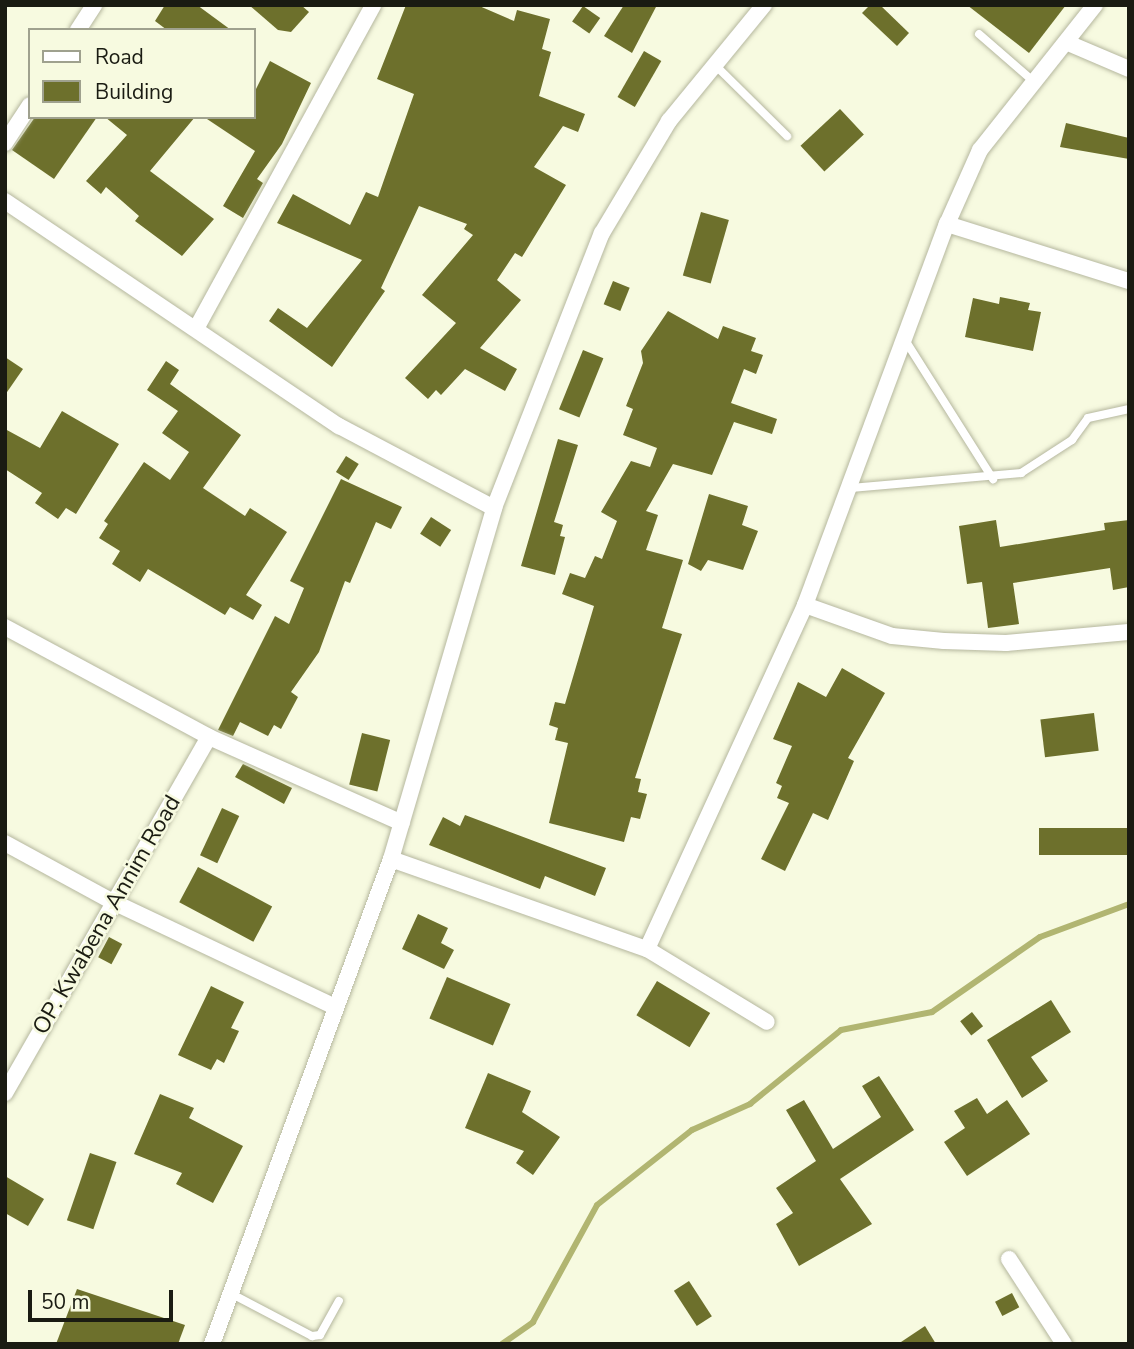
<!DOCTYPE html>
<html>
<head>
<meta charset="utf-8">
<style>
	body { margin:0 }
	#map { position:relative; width:1134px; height:1349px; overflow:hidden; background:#f7fae0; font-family:"Nunito Sans",sans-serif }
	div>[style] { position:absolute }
	.stream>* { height:6px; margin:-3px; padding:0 3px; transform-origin:3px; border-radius:3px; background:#b1b571 }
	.building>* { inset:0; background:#6d702c; transform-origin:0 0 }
	.roads { filter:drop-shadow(0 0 2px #b5b79e) drop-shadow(0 0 2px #b5b79e) }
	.service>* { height:8px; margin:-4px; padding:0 4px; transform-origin:4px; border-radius:4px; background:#fff }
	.minor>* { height:16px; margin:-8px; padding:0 8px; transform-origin:8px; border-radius:8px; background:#fff }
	span { translate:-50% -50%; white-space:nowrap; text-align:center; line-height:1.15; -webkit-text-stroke:5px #f7fae0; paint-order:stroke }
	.street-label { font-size:23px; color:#1a1b12 }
	.frame { position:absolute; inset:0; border:7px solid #1a1b12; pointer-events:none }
	.legend { position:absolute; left:28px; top:28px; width:228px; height:91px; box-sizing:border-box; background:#f7fae0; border:2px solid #9fa18e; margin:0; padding:9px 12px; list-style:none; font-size:21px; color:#1a1b12 }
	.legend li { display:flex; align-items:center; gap:14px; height:35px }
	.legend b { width:35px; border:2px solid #9fa18e }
	.scale { position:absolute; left:28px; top:1290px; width:145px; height:32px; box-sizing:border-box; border:4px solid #1a1b12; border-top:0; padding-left:9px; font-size:21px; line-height:24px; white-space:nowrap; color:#1a1b12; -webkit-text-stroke:5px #f7fae0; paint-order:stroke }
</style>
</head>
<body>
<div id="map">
	<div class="stream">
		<div style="left:502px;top:1344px;width:38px;rotate:-35deg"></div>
		<div style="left:533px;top:1322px;width:133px;rotate:-61.3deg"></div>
		<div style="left:597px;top:1205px;width:121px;rotate:-38.3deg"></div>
		<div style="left:692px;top:1130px;width:64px;rotate:-24.1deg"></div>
		<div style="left:750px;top:1104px;width:117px;rotate:-39.1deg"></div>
		<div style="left:841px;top:1030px;width:93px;rotate:-11.2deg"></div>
		<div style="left:932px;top:1012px;width:131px;rotate:-34.8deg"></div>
		<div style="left:1040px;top:937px;width:95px;rotate:-20.3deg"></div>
	</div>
	<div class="building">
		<div style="clip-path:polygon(165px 5px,197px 5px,231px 30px,167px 30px,155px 21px)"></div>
		<div style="clip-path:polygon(249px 5px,301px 5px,309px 12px,291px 32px,278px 30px)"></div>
		<div style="clip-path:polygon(406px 5px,477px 5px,514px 21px,517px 10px,550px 19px,542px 49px,551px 52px,539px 96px,585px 114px,578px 132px,563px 126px,534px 167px,566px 185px,522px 257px,515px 253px,497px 280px,521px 300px,480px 348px,517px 369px,505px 391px,465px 369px,441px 395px,436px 390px,428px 399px,405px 378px,456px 323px,422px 295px,473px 235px,464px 229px,467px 224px,419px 206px,381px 288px,385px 291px,332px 367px,269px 321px,278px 308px,307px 328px,362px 260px,277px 223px,293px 194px,350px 225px,366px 192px,378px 197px,414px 94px,377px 79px)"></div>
		<div style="clip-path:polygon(624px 5px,657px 5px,632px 53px,604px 36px)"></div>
		<div style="clip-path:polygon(870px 5px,880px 5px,909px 33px,897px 46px,862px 13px)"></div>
		<div style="clip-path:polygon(967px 5px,1066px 5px,1029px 53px)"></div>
		<div style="left:583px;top:6px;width:21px;height:19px;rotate:35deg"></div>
		<div style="left:644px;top:51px;width:20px;height:53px;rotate:30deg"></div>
		<div style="clip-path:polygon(270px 61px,311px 83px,282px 144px,257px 179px,263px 183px,243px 218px,223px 206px,255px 151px,204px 117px,254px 117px,254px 93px)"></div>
		<div style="left:840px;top:109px;width:35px;height:54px;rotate:47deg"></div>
		<div style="clip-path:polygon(35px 117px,97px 117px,54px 179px,12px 150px)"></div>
		<div style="clip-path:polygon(105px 117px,195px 117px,150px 171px,214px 219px,182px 256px,135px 221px,139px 216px,106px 187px,101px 194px,86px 181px,127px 135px)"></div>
		<div style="clip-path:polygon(1066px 123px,1129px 138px,1129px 159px,1060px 147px)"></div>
		<div style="left:701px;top:212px;width:29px;height:66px;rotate:16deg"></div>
		<div style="left:613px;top:281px;width:18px;height:25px;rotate:22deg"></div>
		<div style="clip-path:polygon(1000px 297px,1030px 303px,1028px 310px,1041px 312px,1033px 351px,965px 337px,973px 298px,999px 304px)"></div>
		<div style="clip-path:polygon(668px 311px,718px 339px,723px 326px,756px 338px,751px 351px,763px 355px,756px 374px,744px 369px,731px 403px,777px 419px,772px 434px,734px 422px,712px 475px,673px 464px,646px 511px,658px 515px,646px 550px,683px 560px,662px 628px,682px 634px,635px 778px,641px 779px,638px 792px,647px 794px,640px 819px,631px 817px,624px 842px,549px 823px,568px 743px,555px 740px,558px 728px,549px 725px,555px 702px,565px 704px,594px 606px,562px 594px,570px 573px,585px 578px,595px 556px,602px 559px,617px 521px,601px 512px,631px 461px,650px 467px,657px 448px,623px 435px,633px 409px,626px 406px,643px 363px,641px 351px)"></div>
		<div style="left:583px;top:350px;width:22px;height:64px;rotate:22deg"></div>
		<div style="clip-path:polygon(5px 357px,23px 369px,5px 395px)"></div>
		<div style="clip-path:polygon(166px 361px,179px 370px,170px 384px,241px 435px,203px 488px,245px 516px,250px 508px,287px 532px,246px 595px,262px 605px,253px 620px,230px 607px,225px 615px,148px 569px,140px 582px,112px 564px,120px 551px,99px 538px,108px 524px,104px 521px,144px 462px,170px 480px,189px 452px,162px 433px,178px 411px,147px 390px)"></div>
		<div style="clip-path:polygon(62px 411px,119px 444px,76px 514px,66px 508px,58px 519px,35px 503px,42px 493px,5px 469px,5px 429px,40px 448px)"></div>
		<div style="clip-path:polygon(558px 439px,578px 445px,554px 522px,563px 525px,560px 536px,565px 537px,555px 575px,521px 566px)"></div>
		<div style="left:346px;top:456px;width:15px;height:19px;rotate:32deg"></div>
		<div style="clip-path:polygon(341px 479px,402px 507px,391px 529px,376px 522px,350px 583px,345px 581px,319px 652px,291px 692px,298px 697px,281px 729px,274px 725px,268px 736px,240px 722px,233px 736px,218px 730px,275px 616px,289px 624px,304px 588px,290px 581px)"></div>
		<div style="clip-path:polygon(709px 494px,748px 506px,742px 525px,758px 531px,743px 570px,708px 560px,701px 571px,688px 564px)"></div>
		<div style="left:431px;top:517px;width:24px;height:20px;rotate:33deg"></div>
		<div style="clip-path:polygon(996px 520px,1000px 547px,1105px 530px,1104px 523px,1129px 520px,1129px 587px,1113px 590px,1110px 568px,1013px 583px,1019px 624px,988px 628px,982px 582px,967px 584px,959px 526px)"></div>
		<div style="clip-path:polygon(842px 668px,885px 693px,848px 758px,854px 761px,828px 820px,813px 813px,785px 871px,761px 859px,789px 803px,777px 798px,782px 786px,776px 783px,792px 746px,773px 739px,798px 682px,826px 697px)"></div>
		<div style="left:1094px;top:713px;width:38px;height:54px;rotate:83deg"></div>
		<div style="left:362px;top:733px;width:29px;height:53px;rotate:14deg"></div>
		<div style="clip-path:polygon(243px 764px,292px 788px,284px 804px,235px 777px)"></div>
		<div style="left:222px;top:808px;width:19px;height:52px;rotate:25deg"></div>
		<div style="clip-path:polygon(465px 815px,606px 868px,595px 896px,545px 876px,540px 889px,429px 845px,443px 817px,460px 826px)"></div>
		<div style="left:1129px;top:828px;width:27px;height:90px;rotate:90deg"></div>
		<div style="left:198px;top:867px;width:84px;height:40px;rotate:28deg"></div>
		<div style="clip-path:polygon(418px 914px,448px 928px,441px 943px,454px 950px,444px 969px,402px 949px)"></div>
		<div style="left:109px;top:937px;width:15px;height:23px;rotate:28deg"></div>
		<div style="left:447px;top:977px;width:69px;height:45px;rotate:23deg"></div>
		<div style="left:657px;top:981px;width:62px;height:40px;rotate:31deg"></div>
		<div style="clip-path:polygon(211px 986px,244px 1002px,231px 1028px,239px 1031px,224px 1063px,217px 1059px,211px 1070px,178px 1055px)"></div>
		<div style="clip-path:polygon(1051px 1000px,1071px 1032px,1031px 1057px,1048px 1081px,1022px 1098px,987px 1040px)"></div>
		<div style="left:972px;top:1012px;width:18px;height:15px;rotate:52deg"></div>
		<div style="clip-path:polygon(488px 1073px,531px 1091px,522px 1112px,560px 1137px,533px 1175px,516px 1163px,524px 1151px,465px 1128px)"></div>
		<div style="clip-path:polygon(879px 1076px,914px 1130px,840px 1179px,872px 1224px,799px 1266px,776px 1224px,793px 1213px,776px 1188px,816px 1161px,786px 1110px,804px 1100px,833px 1149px,881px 1117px,862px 1086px)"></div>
		<div style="clip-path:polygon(160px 1094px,194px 1108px,189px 1118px,243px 1146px,213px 1203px,176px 1184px,182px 1173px,134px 1154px)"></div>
		<div style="clip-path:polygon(977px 1098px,987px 1114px,1007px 1100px,1030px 1134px,967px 1176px,944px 1142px,965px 1128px,954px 1111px)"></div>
		<div style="left:90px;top:1153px;width:28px;height:71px;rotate:19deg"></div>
		<div style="clip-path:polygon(5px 1176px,44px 1199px,28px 1226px,5px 1213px)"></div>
		<div style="left:689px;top:1281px;width:42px;height:18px;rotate:57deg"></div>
		<div style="clip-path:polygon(77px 1289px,185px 1325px,178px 1344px,56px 1344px)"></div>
		<div style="left:1012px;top:1293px;width:16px;height:19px;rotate:63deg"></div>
		<div style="clip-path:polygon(925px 1326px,936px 1344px,898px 1344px)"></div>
	</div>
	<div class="roads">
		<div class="service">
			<div style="left:979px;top:34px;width:72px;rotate:41deg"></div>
			<div style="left:716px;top:66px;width:100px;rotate:44.6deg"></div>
			<div style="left:905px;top:340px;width:165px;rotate:57.7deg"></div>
			<div style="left:851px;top:488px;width:171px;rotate:-5deg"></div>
			<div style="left:1021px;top:473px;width:61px;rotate:-32.9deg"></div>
			<div style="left:1072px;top:440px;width:27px;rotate:-54deg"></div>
			<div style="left:1088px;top:418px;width:42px;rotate:-12.4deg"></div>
			<div style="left:230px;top:1293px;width:93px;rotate:27.7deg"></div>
			<div style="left:312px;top:1336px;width:8px;rotate:-7deg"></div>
			<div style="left:320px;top:1335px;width:39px;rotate:-61deg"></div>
		</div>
		<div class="minor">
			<div style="left:78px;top:30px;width:30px;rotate:-57deg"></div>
			<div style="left:1068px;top:43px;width:66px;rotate:23.1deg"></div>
			<div style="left:5px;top:143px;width:45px;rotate:-56.7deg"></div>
			<div style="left:5px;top:201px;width:403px;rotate:34deg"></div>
			<div style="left:339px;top:426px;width:175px;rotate:27.9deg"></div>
			<div style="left:947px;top:224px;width:191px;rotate:17.4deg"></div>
			<div style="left:197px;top:327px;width:367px;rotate:-61.3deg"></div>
			<div style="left:805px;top:605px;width:92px;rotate:19.6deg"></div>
			<div style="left:892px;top:636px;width:52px;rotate:5.5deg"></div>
			<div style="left:944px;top:641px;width:62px;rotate:1.8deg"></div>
			<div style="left:1006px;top:643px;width:123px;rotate:-5.1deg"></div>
			<div style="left:5px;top:627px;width:232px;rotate:28.3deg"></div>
			<div style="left:209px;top:737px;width:211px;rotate:24deg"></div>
			<div style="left:5px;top:843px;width:123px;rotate:28.6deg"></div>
			<div style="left:113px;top:902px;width:246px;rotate:25.3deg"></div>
			<div style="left:391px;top:859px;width:271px;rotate:19.4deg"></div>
			<div style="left:647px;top:949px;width:140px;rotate:31.3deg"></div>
			<div style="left:647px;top:949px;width:379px;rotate:-65.3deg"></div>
			<div style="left:805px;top:605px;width:407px;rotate:-69.6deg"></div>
			<div style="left:947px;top:224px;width:81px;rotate:-66deg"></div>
			<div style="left:980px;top:150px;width:185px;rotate:-51.6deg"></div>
			<div style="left:5px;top:1093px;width:410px;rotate:-60.2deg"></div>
			<div style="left:1009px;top:1259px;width:101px;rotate:57.1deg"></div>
			<div style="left:212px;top:1344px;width:517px;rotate:-69.74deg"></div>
			<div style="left:391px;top:859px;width:366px;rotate:-73.6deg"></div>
			<div style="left:494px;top:508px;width:295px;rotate:-68.6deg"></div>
			<div style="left:602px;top:233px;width:131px;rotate:-59.1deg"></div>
			<div style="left:669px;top:121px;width:150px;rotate:-50.7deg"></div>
		</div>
	</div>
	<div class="street-label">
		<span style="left:107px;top:915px;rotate:-60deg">OP. Kwabena Annim Road</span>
	</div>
	<div class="frame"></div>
	<ul class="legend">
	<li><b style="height:9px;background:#fff"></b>Road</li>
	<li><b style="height:19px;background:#6d702c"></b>Building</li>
	</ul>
	<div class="scale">50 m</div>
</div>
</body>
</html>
